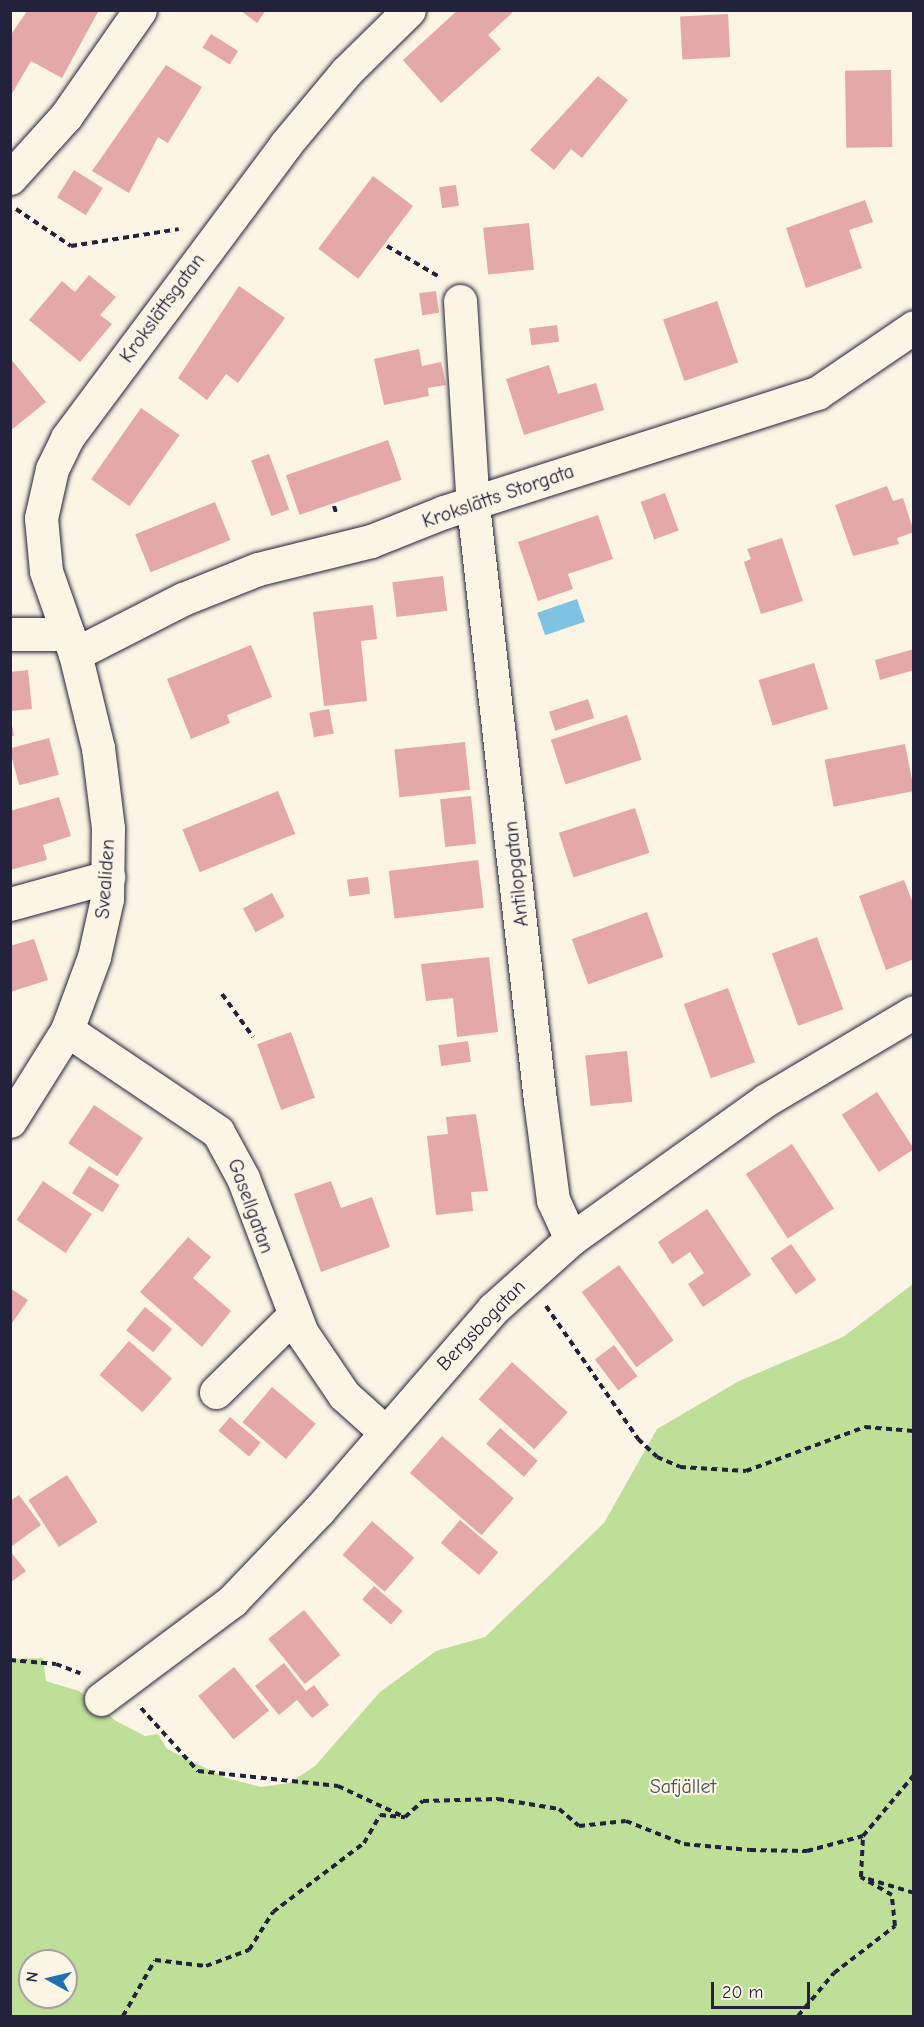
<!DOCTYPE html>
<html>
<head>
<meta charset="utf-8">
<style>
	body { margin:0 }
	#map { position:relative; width:924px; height:2027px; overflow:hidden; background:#fcf5e5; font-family:"Comic Neue",sans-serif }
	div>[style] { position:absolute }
	.green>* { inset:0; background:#bddf98 }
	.water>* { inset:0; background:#80c2e1; transform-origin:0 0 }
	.building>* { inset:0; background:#e3a8a7; transform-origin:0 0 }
	.path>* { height:4px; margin-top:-2px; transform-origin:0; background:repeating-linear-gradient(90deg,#22223b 0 6px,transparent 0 10.5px) }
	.roads { filter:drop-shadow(0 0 2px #22223b) drop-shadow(0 0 2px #22223b) }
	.minor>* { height:33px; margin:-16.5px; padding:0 16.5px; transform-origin:16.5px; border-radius:16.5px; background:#fcf5e5 }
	span { translate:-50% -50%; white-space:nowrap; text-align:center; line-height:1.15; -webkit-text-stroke:4.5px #fcf5e5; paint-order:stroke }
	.street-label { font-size:20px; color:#22223b }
	.park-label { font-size:20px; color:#495152 }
	.frame { position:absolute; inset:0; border:12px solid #22223b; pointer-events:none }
	.north { position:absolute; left:18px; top:1949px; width:60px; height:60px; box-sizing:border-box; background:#fcf5e5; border:2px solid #a5a1a1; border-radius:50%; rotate:278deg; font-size:16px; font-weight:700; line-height:24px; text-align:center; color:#22223b }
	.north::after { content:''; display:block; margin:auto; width:21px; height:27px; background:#1f6fb2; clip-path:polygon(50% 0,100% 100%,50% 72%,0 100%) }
	.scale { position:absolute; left:711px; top:1982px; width:99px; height:27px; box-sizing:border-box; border:3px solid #22223b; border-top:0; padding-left:8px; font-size:18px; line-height:21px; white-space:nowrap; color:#22223b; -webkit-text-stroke:4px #fcf5e5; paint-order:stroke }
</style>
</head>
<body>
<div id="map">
	<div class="green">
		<div style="clip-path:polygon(evenodd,913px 1284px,913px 2016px,11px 2016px,10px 1659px,43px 1658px,46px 1681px,79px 1691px,116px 1721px,145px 1736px,158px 1734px,167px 1749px,226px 1778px,261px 1787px,289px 1783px,315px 1766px,380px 1692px,436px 1651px,485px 1637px,604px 1523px,657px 1429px,739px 1381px,843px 1337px,913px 1284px,30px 1961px,66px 1961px,66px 1997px,30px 1997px,30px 1961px)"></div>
	</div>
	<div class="water">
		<div style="left:577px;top:599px;width:24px;height:42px;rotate:71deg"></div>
	</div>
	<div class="building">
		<div style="clip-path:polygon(28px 10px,99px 10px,62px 78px,31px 61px,10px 97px,10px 36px)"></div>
		<div style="clip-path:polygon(240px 10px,266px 10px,257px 23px)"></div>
		<div style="clip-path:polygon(458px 10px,515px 10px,488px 35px,501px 49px,441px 103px,403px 60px)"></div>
		<div style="left:728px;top:14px;width:43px;height:48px;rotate:87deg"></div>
		<div style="left:211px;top:34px;width:32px;height:16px;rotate:32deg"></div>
		<div style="clip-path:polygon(166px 65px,202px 87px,168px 143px,158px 137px,129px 193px,92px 171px)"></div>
		<div style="left:891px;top:70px;width:77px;height:46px;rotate:89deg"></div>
		<div style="clip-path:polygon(598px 76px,628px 100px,582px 158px,571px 149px,554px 170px,530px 150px)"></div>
		<div style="left:74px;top:170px;width:34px;height:32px;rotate:32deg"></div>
		<div style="left:373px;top:176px;width:50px;height:91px;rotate:37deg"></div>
		<div style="left:456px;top:185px;width:21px;height:17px;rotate:82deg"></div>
		<div style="clip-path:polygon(865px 200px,873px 222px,849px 230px,862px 268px,806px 288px,786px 228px)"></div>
		<div style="left:529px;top:223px;width:47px;height:46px;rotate:84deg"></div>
		<div style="clip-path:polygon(89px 275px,116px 297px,100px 315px,112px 324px,80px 362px,29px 320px,62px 281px,75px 292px)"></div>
		<div style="clip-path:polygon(239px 286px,285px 318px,238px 383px,226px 374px,207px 400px,178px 378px)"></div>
		<div style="left:436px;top:291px;width:22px;height:17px;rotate:82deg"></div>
		<div style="left:717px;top:301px;width:65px;height:57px;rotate:71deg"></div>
		<div style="left:557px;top:325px;width:17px;height:28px;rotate:83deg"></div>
		<div style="clip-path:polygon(419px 349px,422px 366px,441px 362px,446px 385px,428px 388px,429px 396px,384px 405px,374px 359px)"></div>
		<div style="clip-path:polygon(10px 358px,46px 402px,10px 431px)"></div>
		<div style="clip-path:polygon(549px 365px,558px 394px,596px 383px,604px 410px,524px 435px,506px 379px)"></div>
		<div style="left:141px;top:408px;width:47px;height:87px;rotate:35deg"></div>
		<div style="left:388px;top:440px;width:42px;height:108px;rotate:71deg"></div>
		<div style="left:269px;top:454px;width:59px;height:19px;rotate:70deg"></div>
		<div style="clip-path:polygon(887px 486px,893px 501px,903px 498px,914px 532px,897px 538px,899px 544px,853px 556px,835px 505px)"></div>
		<div style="left:665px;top:493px;width:40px;height:26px;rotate:70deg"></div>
		<div style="left:215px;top:502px;width:41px;height:86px;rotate:68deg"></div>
		<div style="clip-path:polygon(598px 515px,613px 559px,568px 574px,573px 589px,538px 601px,518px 542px)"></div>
		<div style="clip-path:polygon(782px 538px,803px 601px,761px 614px,744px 562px,751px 559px,747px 549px)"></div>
		<div style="left:443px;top:576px;width:35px;height:51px;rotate:83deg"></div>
		<div style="clip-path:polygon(373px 605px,377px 639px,361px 641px,367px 701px,324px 706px,313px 612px)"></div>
		<div style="clip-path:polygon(251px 645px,272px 697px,227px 715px,230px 723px,191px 739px,167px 679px)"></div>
		<div style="clip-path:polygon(914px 649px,914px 670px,880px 680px,875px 660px)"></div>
		<div style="left:814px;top:663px;width:48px;height:58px;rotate:73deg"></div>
		<div style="clip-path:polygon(28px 670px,32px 709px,10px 711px,10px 672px)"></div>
		<div style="left:588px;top:699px;width:20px;height:41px;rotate:72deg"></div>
		<div style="left:329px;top:709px;width:25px;height:20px;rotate:79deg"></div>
		<div style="clip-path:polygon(10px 714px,14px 736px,10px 736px)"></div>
		<div style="left:627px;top:715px;width:47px;height:80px;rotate:72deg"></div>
		<div style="left:49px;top:738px;width:38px;height:41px;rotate:75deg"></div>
		<div style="left:465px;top:742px;width:48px;height:71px;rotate:84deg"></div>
		<div style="left:905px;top:744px;width:48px;height:82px;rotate:79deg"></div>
		<div style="left:278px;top:791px;width:46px;height:103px;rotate:68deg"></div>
		<div style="left:471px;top:796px;width:48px;height:31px;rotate:84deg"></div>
		<div style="clip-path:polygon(59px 797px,71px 836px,43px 845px,47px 860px,10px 870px,10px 811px)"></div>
		<div style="left:635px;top:808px;width:47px;height:80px;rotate:72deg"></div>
		<div style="left:478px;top:860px;width:48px;height:90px;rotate:83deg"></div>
		<div style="left:368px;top:877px;width:17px;height:21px;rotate:83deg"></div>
		<div style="clip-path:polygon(904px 880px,914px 906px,914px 959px,886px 970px,859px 896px)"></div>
		<div style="left:272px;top:893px;width:27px;height:33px;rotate:62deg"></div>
		<div style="left:647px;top:912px;width:48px;height:80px;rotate:70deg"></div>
		<div style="left:817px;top:937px;width:77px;height:48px;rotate:70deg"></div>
		<div style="clip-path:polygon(34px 939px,48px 980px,10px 992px,10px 946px)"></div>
		<div style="clip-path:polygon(489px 957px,498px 1032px,457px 1037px,453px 998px,426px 1001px,421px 964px)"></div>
		<div style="left:728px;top:988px;width:79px;height:47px;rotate:70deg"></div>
		<div style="left:291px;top:1032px;width:70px;height:36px;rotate:70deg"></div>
		<div style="left:468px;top:1041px;width:21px;height:30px;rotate:82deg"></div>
		<div style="left:627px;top:1051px;width:51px;height:42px;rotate:84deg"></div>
		<div style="left:877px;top:1092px;width:68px;height:42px;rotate:57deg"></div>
		<div style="left:94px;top:1105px;width:59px;height:46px;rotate:34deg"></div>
		<div style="clip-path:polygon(476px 1114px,488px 1191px,471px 1192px,473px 1211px,436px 1215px,427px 1136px,448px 1134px,446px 1117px)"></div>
		<div style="left:792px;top:1144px;width:77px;height:55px;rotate:57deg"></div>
		<div style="left:89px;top:1166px;width:36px;height:32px;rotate:32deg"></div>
		<div style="left:43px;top:1181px;width:59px;height:47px;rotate:34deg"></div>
		<div style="clip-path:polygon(331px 1181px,341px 1208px,372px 1197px,390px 1247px,321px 1272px,294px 1194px)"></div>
		<div style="clip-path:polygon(707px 1209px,751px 1275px,703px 1307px,688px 1284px,704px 1273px,690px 1252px,672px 1264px,658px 1242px)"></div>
		<div style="clip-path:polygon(188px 1237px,211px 1257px,193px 1278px,231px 1311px,202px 1347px,140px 1292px)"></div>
		<div style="left:791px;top:1244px;width:44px;height:25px;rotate:55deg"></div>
		<div style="left:619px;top:1265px;width:93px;height:46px;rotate:54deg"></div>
		<div style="clip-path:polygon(10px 1288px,28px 1300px,10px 1326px)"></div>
		<div style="left:145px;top:1307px;width:35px;height:30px;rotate:39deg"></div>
		<div style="left:129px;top:1341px;width:57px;height:45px;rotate:41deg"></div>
		<div style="left:614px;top:1345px;width:39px;height:24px;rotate:53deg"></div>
		<div style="left:512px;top:1362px;width:75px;height:50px;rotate:42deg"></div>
		<div style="left:272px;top:1387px;width:57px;height:46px;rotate:40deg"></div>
		<div style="left:230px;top:1417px;width:40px;height:18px;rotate:40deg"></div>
		<div style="left:500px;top:1428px;width:50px;height:21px;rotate:41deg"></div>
		<div style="left:442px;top:1436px;width:95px;height:49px;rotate:41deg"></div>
		<div style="left:67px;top:1475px;width:56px;height:46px;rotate:57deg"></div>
		<div style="clip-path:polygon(19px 1495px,41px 1525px,12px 1546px,10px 1501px)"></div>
		<div style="left:460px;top:1520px;width:50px;height:30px;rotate:40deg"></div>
		<div style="left:372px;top:1521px;width:56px;height:45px;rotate:41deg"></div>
		<div style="clip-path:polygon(10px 1551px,26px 1571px,10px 1583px)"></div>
		<div style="left:374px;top:1586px;width:38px;height:18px;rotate:41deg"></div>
		<div style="left:304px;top:1610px;width:58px;height:46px;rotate:51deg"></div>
		<div style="clip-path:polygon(284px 1663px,306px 1691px,314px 1685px,329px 1705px,312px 1718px,297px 1700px,279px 1715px,255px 1686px)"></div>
		<div style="left:234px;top:1667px;width:56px;height:46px;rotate:51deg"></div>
	</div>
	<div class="path">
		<div style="left:16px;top:209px;width:66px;rotate:33.9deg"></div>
		<div style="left:71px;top:246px;width:109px;rotate:-8.9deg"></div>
		<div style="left:387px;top:246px;width:59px;rotate:30.5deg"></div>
		<div style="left:334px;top:506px;width:10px;rotate:73deg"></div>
		<div style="left:222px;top:994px;width:53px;rotate:54.2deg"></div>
		<div style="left:546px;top:1306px;width:162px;rotate:55.3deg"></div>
		<div style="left:638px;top:1439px;width:26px;rotate:43deg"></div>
		<div style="left:657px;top:1457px;width:25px;rotate:23deg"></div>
		<div style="left:680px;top:1467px;width:66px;rotate:3.5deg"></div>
		<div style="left:746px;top:1471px;width:127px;rotate:-20.3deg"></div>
		<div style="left:865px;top:1427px;width:49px;rotate:4.7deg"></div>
		<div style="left:10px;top:1660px;width:46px;rotate:5deg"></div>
		<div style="left:56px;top:1664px;width:26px;rotate:21deg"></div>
		<div style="left:141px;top:1708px;width:85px;rotate:47.9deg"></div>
		<div style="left:198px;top:1771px;width:141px;rotate:6.1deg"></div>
		<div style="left:338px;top:1786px;width:71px;rotate:25.1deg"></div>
		<div style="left:868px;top:1879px;width:48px;rotate:16.9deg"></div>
		<div style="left:123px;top:2016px;width:64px;rotate:-60.3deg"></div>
		<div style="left:155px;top:1960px;width:51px;rotate:6.7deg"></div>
		<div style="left:206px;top:1966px;width:46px;rotate:-20.4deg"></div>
		<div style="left:249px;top:1950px;width:45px;rotate:-57.7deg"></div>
		<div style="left:273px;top:1912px;width:114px;rotate:-37.2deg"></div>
		<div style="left:364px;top:1843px;width:32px;rotate:-60deg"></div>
		<div style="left:380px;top:1815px;width:25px;rotate:5deg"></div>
		<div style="left:405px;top:1817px;width:24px;rotate:-42deg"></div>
		<div style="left:423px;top:1801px;width:75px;rotate:-1.5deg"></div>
		<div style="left:498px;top:1799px;width:62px;rotate:9.3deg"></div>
		<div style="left:559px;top:1809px;width:26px;rotate:40deg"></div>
		<div style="left:579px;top:1826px;width:47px;rotate:-6.1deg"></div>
		<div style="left:626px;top:1821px;width:62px;rotate:21.6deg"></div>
		<div style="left:684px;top:1844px;width:66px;rotate:5.2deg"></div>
		<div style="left:750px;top:1850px;width:57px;rotate:1deg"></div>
		<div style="left:807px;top:1851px;width:58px;rotate:-15deg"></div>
		<div style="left:798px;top:2016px;width:56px;rotate:-50.1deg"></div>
		<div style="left:834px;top:1973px;width:77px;rotate:-37.6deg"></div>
		<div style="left:895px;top:1926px;width:31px;rotate:-96deg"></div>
		<div style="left:892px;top:1895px;width:36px;rotate:-150deg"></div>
		<div style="left:861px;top:1877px;width:41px;rotate:-87.2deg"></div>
		<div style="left:863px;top:1836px;width:80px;rotate:-50.1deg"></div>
	</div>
	<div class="roads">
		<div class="minor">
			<div style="left:10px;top:178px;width:84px;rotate:-47.9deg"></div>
			<div style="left:66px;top:116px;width:129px;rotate:-55.1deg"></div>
			<div style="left:460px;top:301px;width:204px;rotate:86.4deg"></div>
			<div style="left:473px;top:505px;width:599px;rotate:83.58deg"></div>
			<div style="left:540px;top:1100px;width:101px;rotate:82.6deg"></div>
			<div style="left:553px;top:1200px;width:43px;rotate:65.2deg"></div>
			<div style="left:10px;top:634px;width:58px"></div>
			<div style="left:75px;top:654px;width:121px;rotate:-27deg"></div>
			<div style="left:183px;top:599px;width:81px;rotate:-21.8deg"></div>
			<div style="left:258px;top:569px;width:116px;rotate:-13.9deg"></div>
			<div style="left:371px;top:541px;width:79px;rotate:-21.7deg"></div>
			<div style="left:444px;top:512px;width:392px;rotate:-17.7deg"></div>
			<div style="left:817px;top:393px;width:117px;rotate:-34.2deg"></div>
			<div style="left:10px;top:904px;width:102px;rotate:-15.4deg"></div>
			<div style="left:67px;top:1030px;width:182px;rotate:34deg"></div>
			<div style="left:218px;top:1132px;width:52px;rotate:61.5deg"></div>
			<div style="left:243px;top:1178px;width:166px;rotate:69.2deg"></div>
			<div style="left:302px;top:1333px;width:75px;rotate:55.9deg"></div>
			<div style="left:344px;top:1395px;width:52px;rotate:41.9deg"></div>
			<div style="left:10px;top:1121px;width:107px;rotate:-57.9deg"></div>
			<div style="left:67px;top:1030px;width:78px;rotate:-69.7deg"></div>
			<div style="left:94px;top:957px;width:59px;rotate:-77.4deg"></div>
			<div style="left:107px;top:899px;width:71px;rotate:-89.2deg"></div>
			<div style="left:108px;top:828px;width:81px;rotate:-97.1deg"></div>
			<div style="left:98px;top:748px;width:97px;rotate:-103.7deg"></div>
			<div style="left:75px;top:654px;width:88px;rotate:-109.3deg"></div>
			<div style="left:46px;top:571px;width:53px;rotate:-95.4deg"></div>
			<div style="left:41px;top:518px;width:50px;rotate:-77.3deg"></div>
			<div style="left:52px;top:469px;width:34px;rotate:-64deg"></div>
			<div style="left:67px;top:438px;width:365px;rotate:-53.3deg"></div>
			<div style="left:285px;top:145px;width:95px;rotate:-50.1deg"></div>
			<div style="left:346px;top:72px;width:88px;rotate:-44.5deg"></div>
			<div style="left:216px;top:1392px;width:108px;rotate:-44.6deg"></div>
			<div style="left:101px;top:1699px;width:164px;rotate:-36.8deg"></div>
			<div style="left:232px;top:1601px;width:126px;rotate:-46.3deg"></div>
			<div style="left:319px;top:1510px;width:266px;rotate:-49.1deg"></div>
			<div style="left:493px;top:1309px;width:105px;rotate:-41.9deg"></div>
			<div style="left:571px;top:1239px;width:239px;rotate:-35.5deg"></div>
			<div style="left:766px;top:1100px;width:172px;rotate:-30.7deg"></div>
		</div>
	</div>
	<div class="street-label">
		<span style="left:162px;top:308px;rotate:-54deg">Krokslättsgatan</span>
		<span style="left:498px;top:496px;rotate:-19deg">Krokslätts Storgata</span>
		<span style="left:516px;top:874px;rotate:-96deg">Antilopgatan</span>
		<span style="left:105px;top:879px;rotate:-86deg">Svealiden</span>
		<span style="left:251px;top:1206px;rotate:70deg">Gasellgatan</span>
		<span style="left:481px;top:1325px;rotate:-46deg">Bergsbogatan</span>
	</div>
	<div class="park-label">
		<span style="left:683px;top:1786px">Safjället</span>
	</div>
	<div class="frame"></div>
	<div class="north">N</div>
	<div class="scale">20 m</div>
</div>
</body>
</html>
